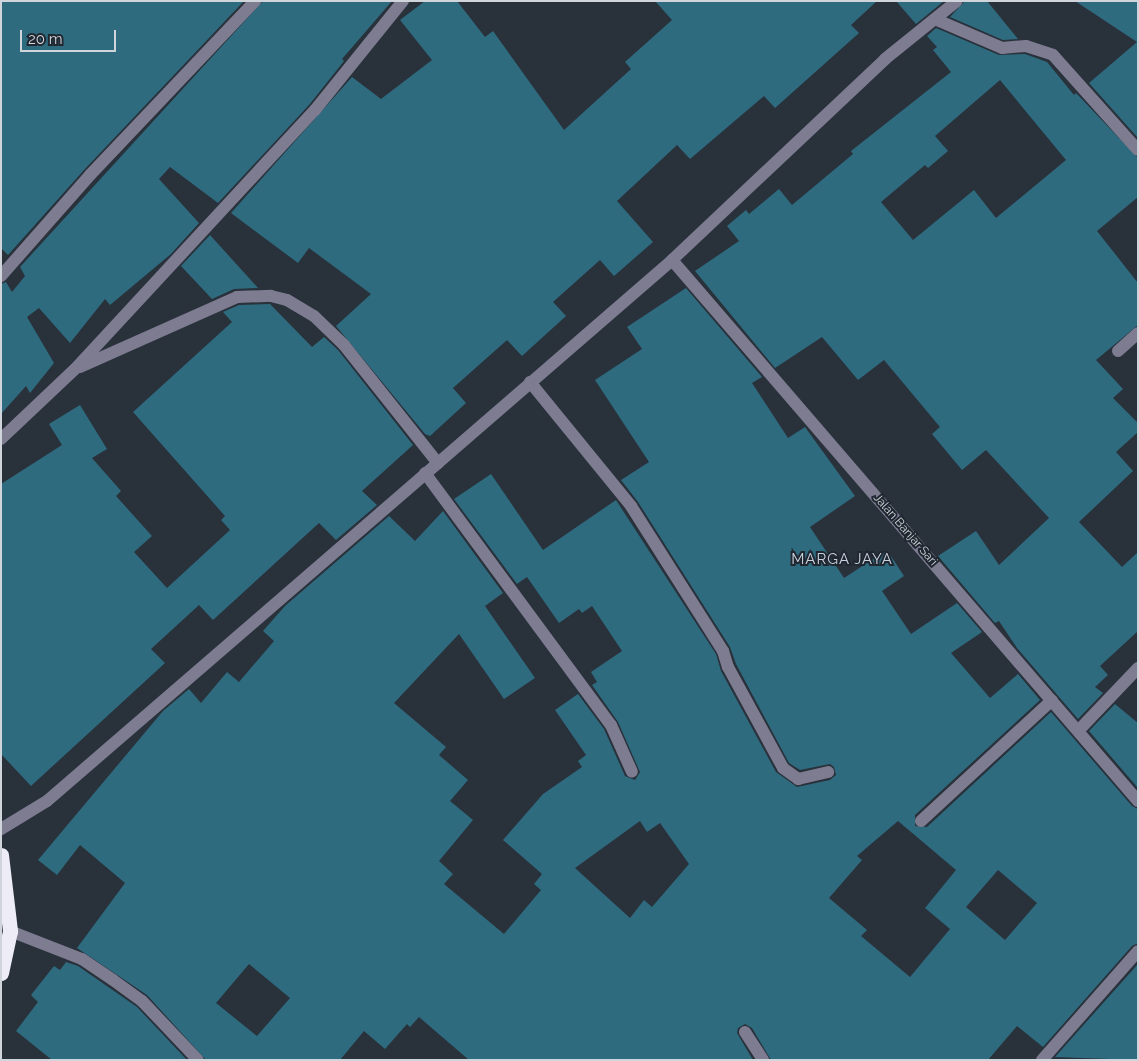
<!DOCTYPE html>
<html>
<head>
<meta charset="utf-8">
<style>
	body { margin:0 }
	#map { position:relative; width:1139px; height:1061px; overflow:hidden; background:#29313b; font-family:Raleway,sans-serif }
	div>[style] { position:absolute }
	.building>* { inset:0; background:#2f6b7f }
	.minor>* { height:12px; margin:-6px; padding:0 6px; transform-origin:6px; border-radius:6px; background:#7d7c91 }
	.highway>* { height:15px; margin:-7.5px; padding:0 7.5px; transform-origin:7.5px; border-radius:7.5px; background:#edecf7 }
	span { translate:-50% -50%; white-space:nowrap; text-align:center; line-height:1.15; -webkit-text-stroke:4px #202730; paint-order:stroke }
	.street-label { font-size:12px; color:#d0d5db }
	.quarter-label { font-size:15px; color:#c8d2df; letter-spacing:1px }
	.frame { position:absolute; inset:0; border:2px solid #d0d5db; pointer-events:none }
	.scale { position:absolute; left:20px; top:30px; width:96px; height:22px; box-sizing:border-box; border:2px solid #d0d5db; border-top:0; padding-left:6px; font-size:15px; line-height:18px; white-space:nowrap; color:#d0d5db; -webkit-text-stroke:4px #202730; paint-order:stroke }
</style>
</head>
<body>
<div id="map">
	<div class="building">
		<div style="clip-path:polygon(1px 1px,244px 1px,84px 170px,8px 255px,1px 248px)"></div>
		<div style="clip-path:polygon(263px 1px,392px 1px,342px 59px,344px 61px,309px 105px,218px 203px,170px 167px,159px 179px,199px 223px,171px 254px,110px 305px,105px 299px,70px 343px,39px 308px,27px 317px,54px 363px,30px 393px,26px 386px,1px 414px,1px 284px,6px 282px,12px 292px,25px 276px,20px 267px)"></div>
		<div style="clip-path:polygon(425px 1px,457px 1px,485px 37px,493px 31px,564px 130px,631px 69px,625px 62px,672px 20px,655px 1px,877px 1px,851px 25px,859px 33px,775px 108px,764px 96px,690px 159px,677px 145px,617px 201px,653px 242px,614px 276px,600px 260px,553px 302px,566px 316px,522px 356px,507px 340px,453px 388px,466px 403px,430px 436px,425px 434px,336px 326px,371px 294px,309px 248px,298px 263px,231px 213px,352px 77px,381px 99px,432px 60px,400px 20px)"></div>
		<div style="clip-path:polygon(896px 1px,944px 1px,916px 24px)"></div>
		<div style="clip-path:polygon(965px 1px,987px 1px,1018px 39px,1003px 40px,950px 17px)"></div>
		<div style="clip-path:polygon(1075px 1px,1138px 1px,1138px 138px,1089px 83px,1137px 42px)"></div>
		<div style="clip-path:polygon(evenodd,936px 28px,999px 55px,1025px 54px,1047px 62px,1074px 95px,1076px 93px,1138px 158px,1138px 197px,1097px 231px,1138px 283px,1138px 325px,1096px 360px,1123px 389px,1113px 398px,1138px 423px,1138px 432px,1116px 452px,1133px 471px,1079px 522px,1122px 567px,1138px 552px,1138px 631px,1100px 666px,1108px 675px,1095px 687px,1103px 693px,1078px 719px,1017px 648px,999px 621px,995px 623px,938px 556px,976px 531px,999px 565px,1049px 518px,986px 450px,962px 470px,932px 434px,940px 427px,884px 360px,858px 380px,822px 337px,775px 368px,695px 271px,739px 241px,727px 226px,746px 210px,749px 214px,779px 189px,792px 205px,853px 154px,851px 151px,951px 72px,933px 50px,937px 47px,927px 36px,936px 28px,1000px 80px,1066px 160px,996px 218px,974px 190px,913px 240px,881px 202px,925px 165px,928px 168px,948px 151px,935px 136px,1000px 80px)"></div>
		<div style="clip-path:polygon(210px 235px,258px 288px,234px 289px,212px 299px,181px 266px)"></div>
		<div style="clip-path:polygon(evenodd,686px 288px,762px 377px,752px 383px,788px 438px,805px 427px,855px 496px,810px 527px,844px 578px,887px 550px,904px 576px,882px 591px,911px 634px,957px 603px,982px 632px,951px 653px,990px 698px,1018px 674px,1040px 700px,915px 815px,915px 826px,927px 827px,1051px 712px,1132px 806px,1138px 809px,1138px 943px,1132px 946px,1043px 1047px,1017px 1026px,988px 1060px,771px 1060px,752px 1028px,745px 1024px,738px 1028px,737px 1033px,753px 1060px,469px 1060px,419px 1017px,410px 1027px,407px 1024px,385px 1049px,364px 1031px,340px 1060px,206px 1060px,147px 995px,77px 948px,125px 883px,80px 845px,57px 875px,38px 860px,163px 711px,189px 689px,201px 703px,227px 672px,239px 682px,274px 641px,263px 631px,285px 606px,389px 516px,415px 541px,443px 511px,503px 593px,485px 606px,535px 678px,504px 699px,459px 634px,394px 703px,446px 747px,439px 755px,468px 780px,450px 801px,473px 820px,439px 861px,453px 874px,444px 884px,504px 934px,541px 890px,534px 884px,542px 874px,503px 840px,543px 794px,582px 767px,578px 761px,586px 755px,555px 710px,578px 694px,604px 729px,625px 776px,635px 780px,640px 772px,618px 722px,592px 685px,597px 682px,591px 672px,622px 651px,592px 606px,582px 613px,579px 609px,559px 623px,527px 577px,517px 584px,454px 499px,491px 474px,543px 550px,616px 500px,716px 654px,721px 671px,776px 772px,797px 787px,830px 780px,836px 775px,834px 767px,830px 764px,800px 770px,789px 763px,736px 664px,730px 647px,638px 502px,621px 480px,649px 462px,595px 380px,642px 349px,627px 327px,686px 288px,640px 821px,647px 832px,660px 823px,689px 864px,652px 907px,644px 900px,630px 918px,575px 868px,640px 821px,686px 288px,898px 821px,956px 870px,925px 908px,950px 929px,910px 977px,861px 936px,867px 930px,829px 898px,862px 860px,857px 856px,898px 821px,686px 288px,998px 870px,1037px 903px,1005px 940px,966px 907px,998px 870px,686px 288px,249px 964px,290px 998px,257px 1036px,216px 1003px,249px 964px)"></div>
		<div style="clip-path:polygon(270px 304px,312px 347px,324px 337px,338px 350px,413px 445px,362px 491px,377px 505px,336px 540px,319px 523px,213px 620px,199px 605px,151px 649px,165px 663px,31px 786px,1px 754px,1px 484px,62px 445px,49px 424px,80px 405px,107px 449px,92px 458px,121px 491px,116px 496px,152px 536px,134px 552px,167px 588px,230px 530px,221px 520px,225px 516px,133px 412px,232px 322px,223px 312px,239px 305px)"></div>
		<div style="clip-path:polygon(1115px 704px,1138px 723px,1138px 788px,1089px 731px)"></div>
		<div style="clip-path:polygon(66px 962px,78px 966px,137px 1007px,187px 1060px,52px 1060px,16px 1031px,38px 1002px,31px 995px,54px 966px,60px 970px)"></div>
		<div style="clip-path:polygon(1138px 964px,1138px 1060px,1055px 1057px)"></div>
	</div>
	<div class="minor">
		<div style="left:937px;top:20px;width:71px;rotate:23.3deg"></div>
		<div style="left:1002px;top:48px;width:24px;rotate:-5deg"></div>
		<div style="left:1026px;top:46px;width:28px;rotate:18deg"></div>
		<div style="left:1053px;top:55px;width:127px;rotate:48.2deg"></div>
		<div style="left:672px;top:260px;width:714px;rotate:49.26deg"></div>
		<div style="left:1px;top:276px;width:135px;rotate:-48.6deg"></div>
		<div style="left:90px;top:175px;width:240px;rotate:-46.5deg"></div>
		<div style="left:1118px;top:351px;width:27px;rotate:-42deg"></div>
		<div style="left:80px;top:367px;width:172px;rotate:-24deg"></div>
		<div style="left:237px;top:297px;width:34px;rotate:-2deg"></div>
		<div style="left:271px;top:296px;width:16px;rotate:14deg"></div>
		<div style="left:287px;top:300px;width:31px;rotate:31deg"></div>
		<div style="left:314px;top:316px;width:42px;rotate:44deg"></div>
		<div style="left:344px;top:345px;width:151px;rotate:51.5deg"></div>
		<div style="left:530px;top:382px;width:160px;rotate:50.8deg"></div>
		<div style="left:631px;top:506px;width:172px;rotate:57.6deg"></div>
		<div style="left:723px;top:651px;width:17px;rotate:73deg"></div>
		<div style="left:728px;top:667px;width:115px;rotate:61.4deg"></div>
		<div style="left:783px;top:768px;width:19px;rotate:36deg"></div>
		<div style="left:798px;top:779px;width:31px;rotate:-13deg"></div>
		<div style="left:1px;top:439px;width:102px;rotate:-43.4deg"></div>
		<div style="left:75px;top:369px;width:353px;rotate:-47.2deg"></div>
		<div style="left:315px;top:110px;width:140px;rotate:-51.1deg"></div>
		<div style="left:425px;top:473px;width:313px;rotate:53.6deg"></div>
		<div style="left:611px;top:725px;width:51px;rotate:65.9deg"></div>
		<div style="left:1079px;top:730px;width:86px;rotate:-46.4deg"></div>
		<div style="left:921px;top:821px;width:178px;rotate:-42.7deg"></div>
		<div style="left:1px;top:829px;width:54px;rotate:-31.3deg"></div>
		<div style="left:47px;top:801px;width:517px;rotate:-40.84deg"></div>
		<div style="left:438px;top:463px;width:310px;rotate:-40.9deg"></div>
		<div style="left:672px;top:260px;width:293px;rotate:-43.3deg"></div>
		<div style="left:885px;top:59px;width:92px;rotate:-38.9deg"></div>
		<div style="left:10px;top:931px;width:77px;rotate:21.3deg"></div>
		<div style="left:82px;top:959px;width:37px;rotate:34deg"></div>
		<div style="left:113px;top:980px;width:36px;rotate:36deg"></div>
		<div style="left:142px;top:1001px;width:81px;rotate:46.5deg"></div>
		<div style="left:745px;top:1032px;width:33px;rotate:57deg"></div>
		<div style="left:1042px;top:1060px;width:145px;rotate:-48.6deg"></div>
	</div>
	<div class="highway">
		<div style="left:1px;top:855px;width:77px;rotate:83.2deg"></div>
		<div style="left:10px;top:931px;width:43px;rotate:102.1deg"></div>
	</div>
	<div class="street-label">
		<span style="left:905px;top:530px;rotate:49deg">Jalan Banjar Sari</span>
	</div>
	<div class="quarter-label">
		<span style="left:842px;top:560px">MARGA JAYA</span>
	</div>
	<div class="frame"></div>
	<div class="scale">20 m</div>
</div>
</body>
</html>
